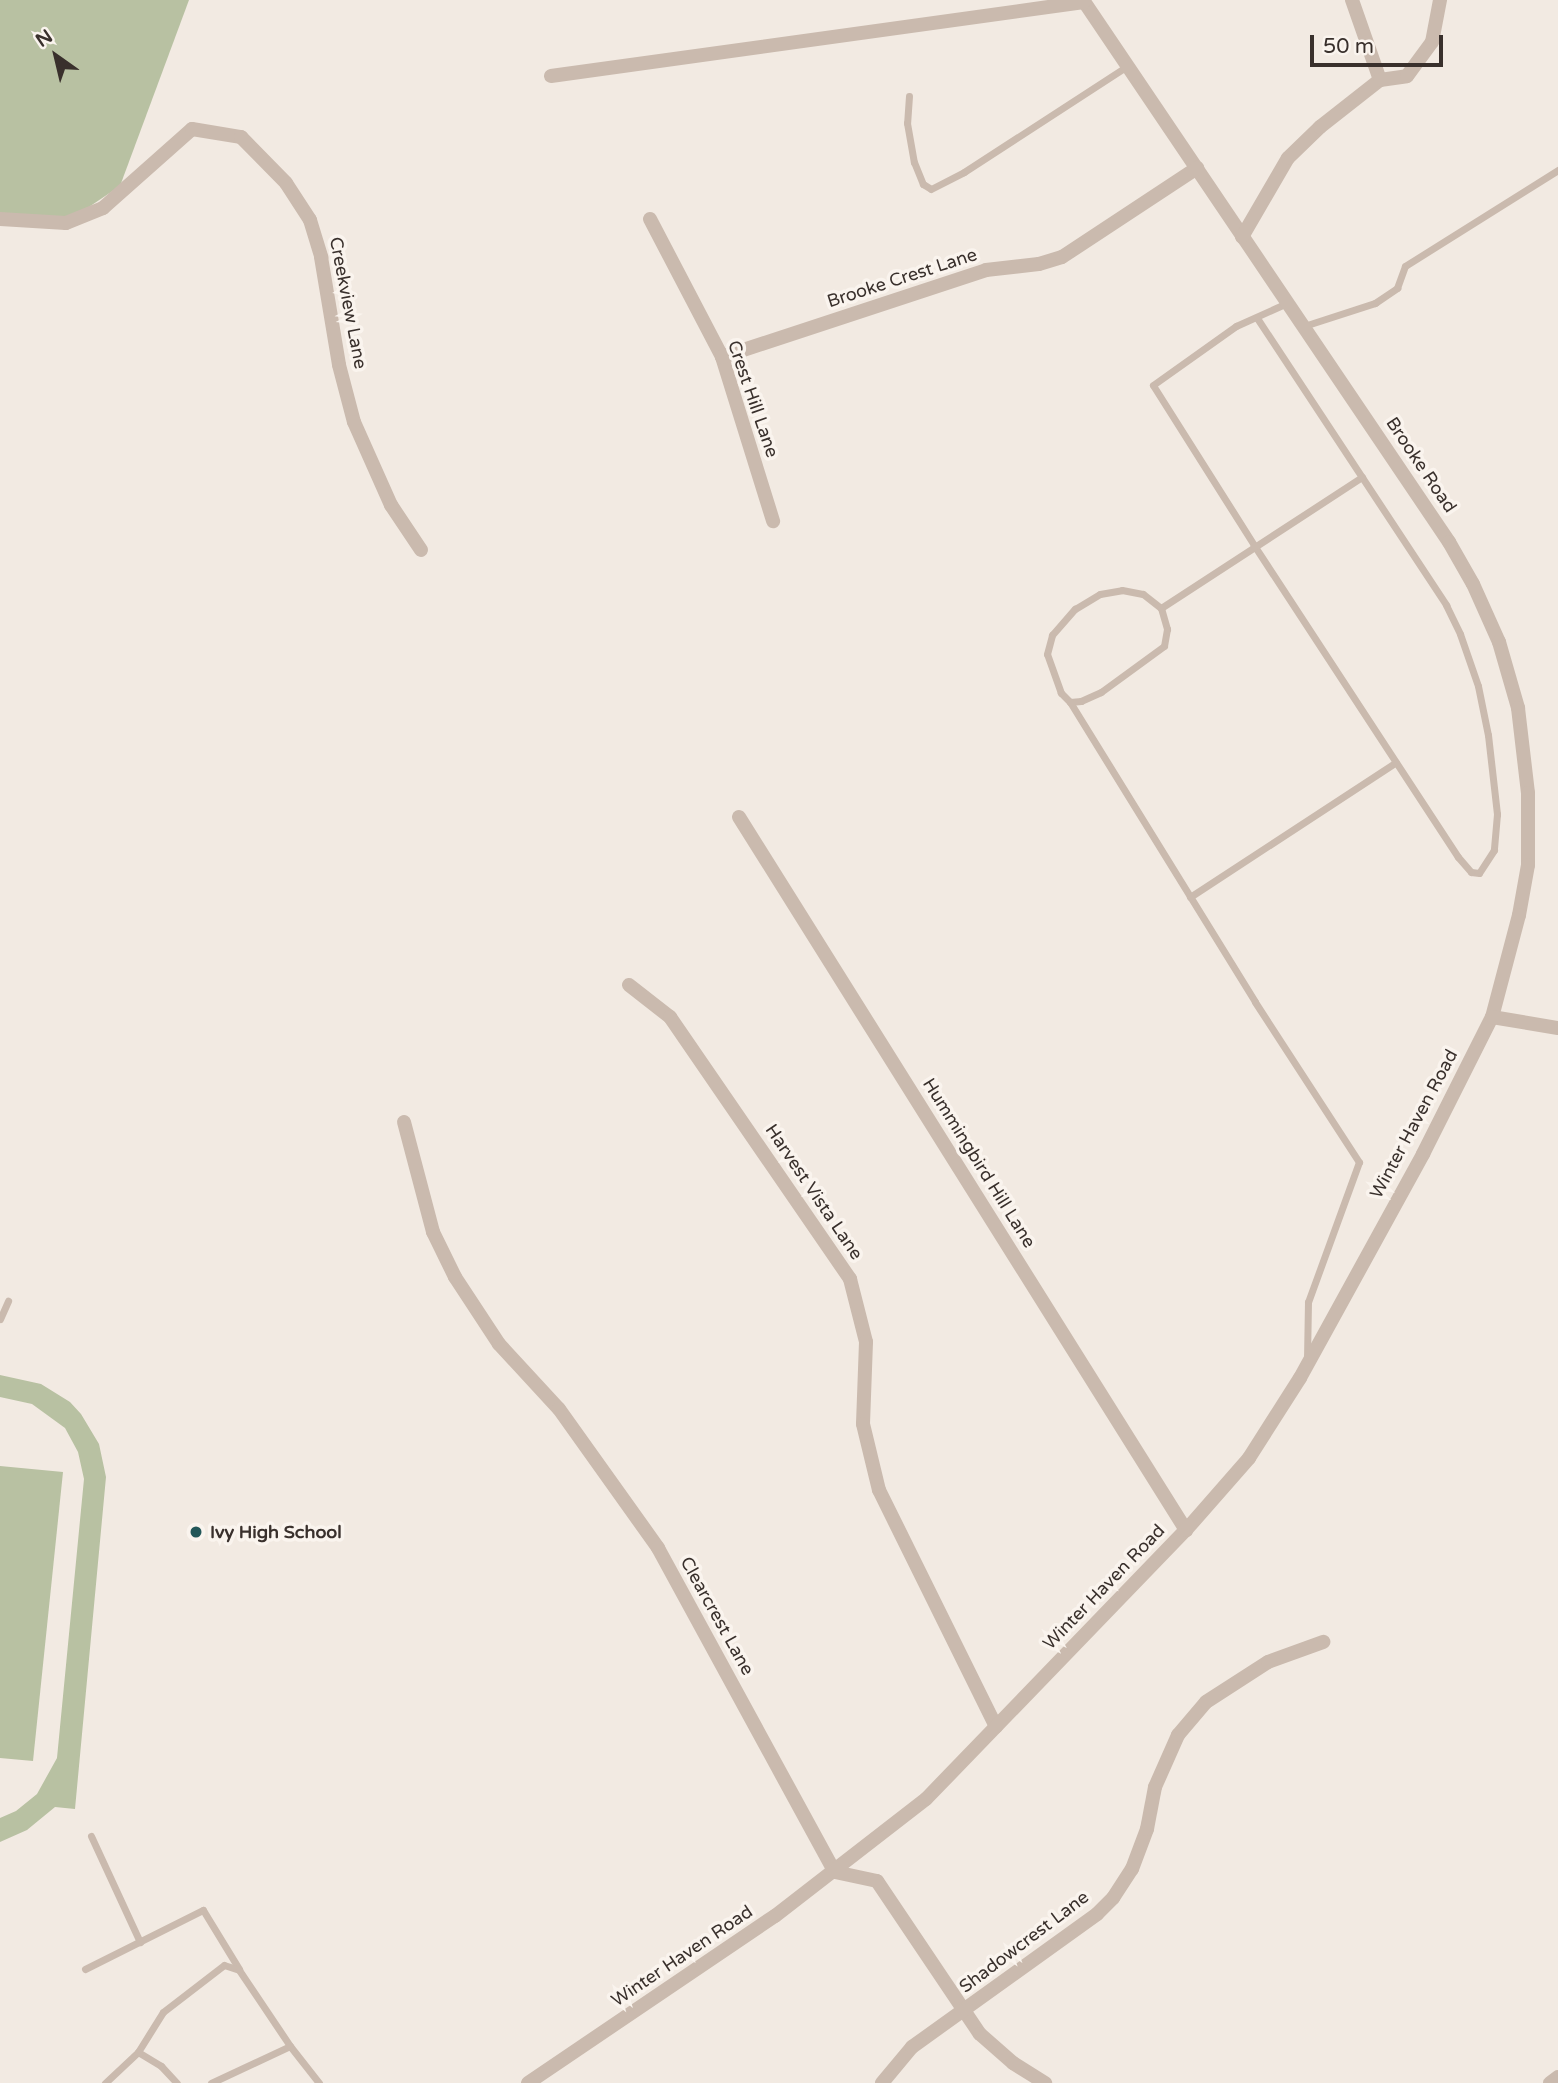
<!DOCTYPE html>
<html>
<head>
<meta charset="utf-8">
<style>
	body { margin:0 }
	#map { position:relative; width:1558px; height:2083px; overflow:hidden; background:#f2eae2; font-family:"Varela Round",sans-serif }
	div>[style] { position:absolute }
	.green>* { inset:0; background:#b8c1a2 }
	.service>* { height:7px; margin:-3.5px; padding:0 3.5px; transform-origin:3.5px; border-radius:3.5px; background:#cabaae }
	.minor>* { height:14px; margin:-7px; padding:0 7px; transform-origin:7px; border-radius:7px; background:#cabaae }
	.dots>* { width:19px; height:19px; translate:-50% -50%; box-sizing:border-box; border:4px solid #faf4ee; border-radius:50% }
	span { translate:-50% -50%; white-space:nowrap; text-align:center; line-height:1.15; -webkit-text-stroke:7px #faf4ee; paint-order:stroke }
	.street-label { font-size:18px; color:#39302c }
	.poi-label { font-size:18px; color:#39302c; font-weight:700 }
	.left { translate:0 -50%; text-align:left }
	.north { position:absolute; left:21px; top:21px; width:70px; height:70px; -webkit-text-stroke:5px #faf4ee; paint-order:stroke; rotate:326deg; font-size:19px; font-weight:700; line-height:28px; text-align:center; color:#39302c }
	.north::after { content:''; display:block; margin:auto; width:24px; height:32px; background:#39302c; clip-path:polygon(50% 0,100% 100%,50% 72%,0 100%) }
	.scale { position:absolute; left:1310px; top:35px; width:133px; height:32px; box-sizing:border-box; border:4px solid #39302c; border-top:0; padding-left:9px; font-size:21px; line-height:24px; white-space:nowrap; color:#39302c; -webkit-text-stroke:5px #faf4ee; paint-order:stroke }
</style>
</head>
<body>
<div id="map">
	<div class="green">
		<div style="clip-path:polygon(0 0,189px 0,120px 186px,80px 213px,40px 228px,0 224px)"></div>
		<div style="clip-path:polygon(0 1375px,41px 1384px,70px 1402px,81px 1414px,99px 1444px,106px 1477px,75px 1809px,55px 1807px,27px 1830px,0 1842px,0 1818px,16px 1811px,37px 1794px,57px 1758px,84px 1479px,78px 1452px,65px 1428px,32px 1404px,0 1397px)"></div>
		<div style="clip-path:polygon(0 1466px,63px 1472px,33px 1761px,0 1758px)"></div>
	</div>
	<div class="service">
		<div style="left:909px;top:96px;width:27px;rotate:94deg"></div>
		<div style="left:907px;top:123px;width:40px;rotate:80deg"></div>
		<div style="left:914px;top:162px;width:24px;rotate:68deg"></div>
		<div style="left:923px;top:184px;width:9px;rotate:32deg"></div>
		<div style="left:931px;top:189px;width:37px;rotate:-27deg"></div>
		<div style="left:964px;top:172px;width:194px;rotate:-33deg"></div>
		<div style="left:1257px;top:318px;width:344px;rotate:56.6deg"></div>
		<div style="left:1446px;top:605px;width:32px;rotate:64deg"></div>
		<div style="left:1460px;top:634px;width:55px;rotate:70.9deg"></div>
		<div style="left:1478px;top:686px;width:50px;rotate:78.5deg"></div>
		<div style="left:1488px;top:735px;width:80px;rotate:83.5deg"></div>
		<div style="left:1497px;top:814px;width:36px;rotate:95deg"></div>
		<div style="left:1494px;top:850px;width:27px;rotate:123deg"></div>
		<div style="left:1479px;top:873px;width:8px;rotate:-173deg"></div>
		<div style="left:1471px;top:872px;width:20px;rotate:-131deg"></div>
		<div style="left:1458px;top:857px;width:373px;rotate:-123.2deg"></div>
		<div style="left:1254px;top:545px;width:189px;rotate:-122.3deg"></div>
		<div style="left:1153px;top:385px;width:102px;rotate:-35.4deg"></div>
		<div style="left:1236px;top:326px;width:56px;rotate:-24.3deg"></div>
		<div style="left:1304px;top:326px;width:75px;rotate:-17.9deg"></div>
		<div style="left:1375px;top:303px;width:27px;rotate:-34deg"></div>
		<div style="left:1397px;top:288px;width:23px;rotate:-70deg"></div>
		<div style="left:1405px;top:266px;width:181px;rotate:-32.1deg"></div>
		<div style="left:1161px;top:608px;width:22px;rotate:74deg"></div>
		<div style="left:1167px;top:629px;width:17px;rotate:100deg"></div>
		<div style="left:1164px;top:646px;width:78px;rotate:143.9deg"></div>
		<div style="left:1101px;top:692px;width:22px;rotate:156deg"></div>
		<div style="left:1081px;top:701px;width:11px;rotate:175deg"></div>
		<div style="left:1070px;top:702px;width:13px;rotate:-135deg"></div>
		<div style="left:1061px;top:693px;width:41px;rotate:-109.7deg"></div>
		<div style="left:1047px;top:654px;width:20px;rotate:-75deg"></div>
		<div style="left:1052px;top:635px;width:35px;rotate:-49deg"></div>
		<div style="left:1075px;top:609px;width:29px;rotate:-31deg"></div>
		<div style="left:1100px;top:594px;width:22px;rotate:-10deg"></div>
		<div style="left:1122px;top:590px;width:21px;rotate:11deg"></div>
		<div style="left:1143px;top:594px;width:23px;rotate:38deg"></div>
		<div style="left:1161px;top:608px;width:240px;rotate:-33.1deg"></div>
		<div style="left:1070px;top:702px;width:352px;rotate:58.3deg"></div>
		<div style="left:1255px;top:1002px;width:191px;rotate:57deg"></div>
		<div style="left:1359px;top:1162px;width:149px;rotate:110deg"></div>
		<div style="left:1308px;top:1302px;width:55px;rotate:91deg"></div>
		<div style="left:1190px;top:897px;width:246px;rotate:-33.2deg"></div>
		<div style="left:0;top:1319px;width:20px;rotate:-66deg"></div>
		<div style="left:91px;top:1836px;width:117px;rotate:65.2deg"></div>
		<div style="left:85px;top:1969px;width:132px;rotate:-26.6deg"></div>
		<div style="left:203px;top:1910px;width:69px;rotate:58.6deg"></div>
		<div style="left:138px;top:2052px;width:47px;rotate:-58deg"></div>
		<div style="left:163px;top:2012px;width:77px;rotate:-37.6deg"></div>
		<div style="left:224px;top:1965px;width:16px;rotate:18deg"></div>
		<div style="left:239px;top:1970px;width:92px;rotate:56.1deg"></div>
		<div style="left:105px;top:2083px;width:45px;rotate:-43.2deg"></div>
		<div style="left:138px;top:2052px;width:27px;rotate:31deg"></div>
		<div style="left:161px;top:2066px;width:23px;rotate:47deg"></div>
		<div style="left:211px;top:2083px;width:87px;rotate:-25.1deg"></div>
		<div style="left:290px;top:2046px;width:47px;rotate:51.9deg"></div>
	</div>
	<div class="minor">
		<div style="left:1083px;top:0;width:654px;rotate:55.97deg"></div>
		<div style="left:1449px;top:542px;width:48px;rotate:60.3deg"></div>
		<div style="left:1473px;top:584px;width:64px;rotate:65.9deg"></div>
		<div style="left:1499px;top:642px;width:69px;rotate:73.9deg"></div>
		<div style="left:1518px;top:708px;width:86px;rotate:83.3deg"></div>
		<div style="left:1528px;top:793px;width:72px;rotate:90deg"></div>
		<div style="left:1528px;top:865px;width:51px;rotate:100.2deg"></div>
		<div style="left:1519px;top:915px;width:106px;rotate:104.8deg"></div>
		<div style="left:1352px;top:0;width:85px;rotate:70.7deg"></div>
		<div style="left:551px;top:76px;width:538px;rotate:-7.9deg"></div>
		<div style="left:0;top:219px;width:66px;rotate:3.5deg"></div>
		<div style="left:66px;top:223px;width:40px;rotate:-22deg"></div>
		<div style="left:103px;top:208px;width:119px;rotate:-41.6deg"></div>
		<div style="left:192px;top:129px;width:50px;rotate:9.3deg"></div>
		<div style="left:241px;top:137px;width:64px;rotate:45.6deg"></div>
		<div style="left:286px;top:183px;width:44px;rotate:57deg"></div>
		<div style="left:310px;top:220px;width:39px;rotate:73deg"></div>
		<div style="left:321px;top:257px;width:109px;rotate:80.5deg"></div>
		<div style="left:339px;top:365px;width:59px;rotate:75.3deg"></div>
		<div style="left:354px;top:422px;width:91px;rotate:66deg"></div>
		<div style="left:391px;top:505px;width:54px;rotate:56.3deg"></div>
		<div style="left:650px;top:219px;width:156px;rotate:62.4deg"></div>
		<div style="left:722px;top:357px;width:172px;rotate:72.7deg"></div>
		<div style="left:1242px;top:237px;width:91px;rotate:-59.8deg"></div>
		<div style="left:1288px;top:158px;width:45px;rotate:-44.1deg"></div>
		<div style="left:1320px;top:127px;width:76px;rotate:-38.1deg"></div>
		<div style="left:1380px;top:80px;width:27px;rotate:-8deg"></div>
		<div style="left:1407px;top:76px;width:42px;rotate:-53.7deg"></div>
		<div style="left:1432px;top:42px;width:43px;rotate:-79.2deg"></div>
		<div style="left:722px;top:357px;width:278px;rotate:-18.2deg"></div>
		<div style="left:986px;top:270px;width:53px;rotate:-6.5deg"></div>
		<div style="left:1039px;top:264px;width:24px;rotate:-17deg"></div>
		<div style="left:1062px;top:257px;width:162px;rotate:-33.4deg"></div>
		<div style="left:739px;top:817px;width:842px;rotate:57.92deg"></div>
		<div style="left:629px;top:985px;width:52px;rotate:38deg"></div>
		<div style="left:670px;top:1017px;width:318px;rotate:55.5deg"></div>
		<div style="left:850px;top:1279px;width:65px;rotate:75.7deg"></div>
		<div style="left:866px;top:1342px;width:82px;rotate:92.1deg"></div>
		<div style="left:863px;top:1424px;width:68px;rotate:76.4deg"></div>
		<div style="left:879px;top:1490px;width:264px;rotate:63.7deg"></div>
		<div style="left:404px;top:1122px;width:114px;rotate:75.2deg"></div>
		<div style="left:433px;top:1232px;width:50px;rotate:63.9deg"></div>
		<div style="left:455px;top:1277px;width:80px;rotate:56.7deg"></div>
		<div style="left:499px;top:1344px;width:88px;rotate:47.3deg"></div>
		<div style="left:559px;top:1409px;width:171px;rotate:54.5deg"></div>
		<div style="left:658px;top:1548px;width:369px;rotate:61.4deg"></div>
		<div style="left:835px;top:1872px;width:43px;rotate:12.1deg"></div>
		<div style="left:877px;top:1881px;width:184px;rotate:56.1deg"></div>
		<div style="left:980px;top:2034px;width:44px;rotate:41.3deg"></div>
		<div style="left:1013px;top:2063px;width:38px;rotate:32deg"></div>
		<div style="left:528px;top:2083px;width:298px;rotate:-34.1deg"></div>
		<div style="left:775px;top:1916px;width:191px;rotate:-37.8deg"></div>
		<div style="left:926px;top:1799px;width:374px;rotate:-46deg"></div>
		<div style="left:1186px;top:1530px;width:96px;rotate:-48.8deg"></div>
		<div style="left:1249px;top:1458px;width:95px;rotate:-57.5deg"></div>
		<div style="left:1300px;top:1378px;width:256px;rotate:-61.2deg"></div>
		<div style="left:1423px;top:1154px;width:153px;rotate:-63.3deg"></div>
		<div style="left:1492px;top:1017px;width:67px;rotate:9.5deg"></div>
		<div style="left:882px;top:2083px;width:47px;rotate:-50.2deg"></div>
		<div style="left:912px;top:2047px;width:228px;rotate:-35.7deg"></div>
		<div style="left:1097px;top:1914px;width:23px;rotate:-45deg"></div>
		<div style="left:1113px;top:1898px;width:35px;rotate:-57deg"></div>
		<div style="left:1132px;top:1869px;width:43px;rotate:-69.4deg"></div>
		<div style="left:1147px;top:1829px;width:43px;rotate:-79.2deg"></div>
		<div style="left:1155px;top:1787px;width:57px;rotate:-66.1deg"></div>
		<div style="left:1178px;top:1735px;width:43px;rotate:-49.7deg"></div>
		<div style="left:1206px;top:1702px;width:74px;rotate:-32.8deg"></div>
		<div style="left:1268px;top:1662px;width:59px;rotate:-20deg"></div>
		<div style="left:1550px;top:2083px;width:10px;rotate:-37deg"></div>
	</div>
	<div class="dots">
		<div style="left:196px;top:1532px;background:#235759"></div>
	</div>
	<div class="street-label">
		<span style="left:902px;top:278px;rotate:-18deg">Brooke Crest Lane</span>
		<span style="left:348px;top:303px;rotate:79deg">Creekview Lane</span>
		<span style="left:753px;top:399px;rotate:71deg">Crest Hill Lane</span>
		<span style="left:1421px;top:465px;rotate:56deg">Brooke Road</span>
		<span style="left:1414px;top:1124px;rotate:-62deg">Winter Haven Road</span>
		<span style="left:979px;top:1163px;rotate:58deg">Hummingbird Hill Lane</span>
		<span style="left:814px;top:1192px;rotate:56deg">Harvest Vista Lane</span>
		<span style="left:1104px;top:1587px;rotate:-46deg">Winter Haven Road</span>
		<span style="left:717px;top:1616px;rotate:61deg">Clearcrest Lane</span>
		<span style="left:1024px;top:1942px;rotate:-37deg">Shadowcrest Lane</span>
		<span style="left:682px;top:1956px;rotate:-34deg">Winter Haven Road</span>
	</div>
	<div class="poi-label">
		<span class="left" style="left:210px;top:1532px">Ivy High School</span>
	</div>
	<div class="north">N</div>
	<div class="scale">50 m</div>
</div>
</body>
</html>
